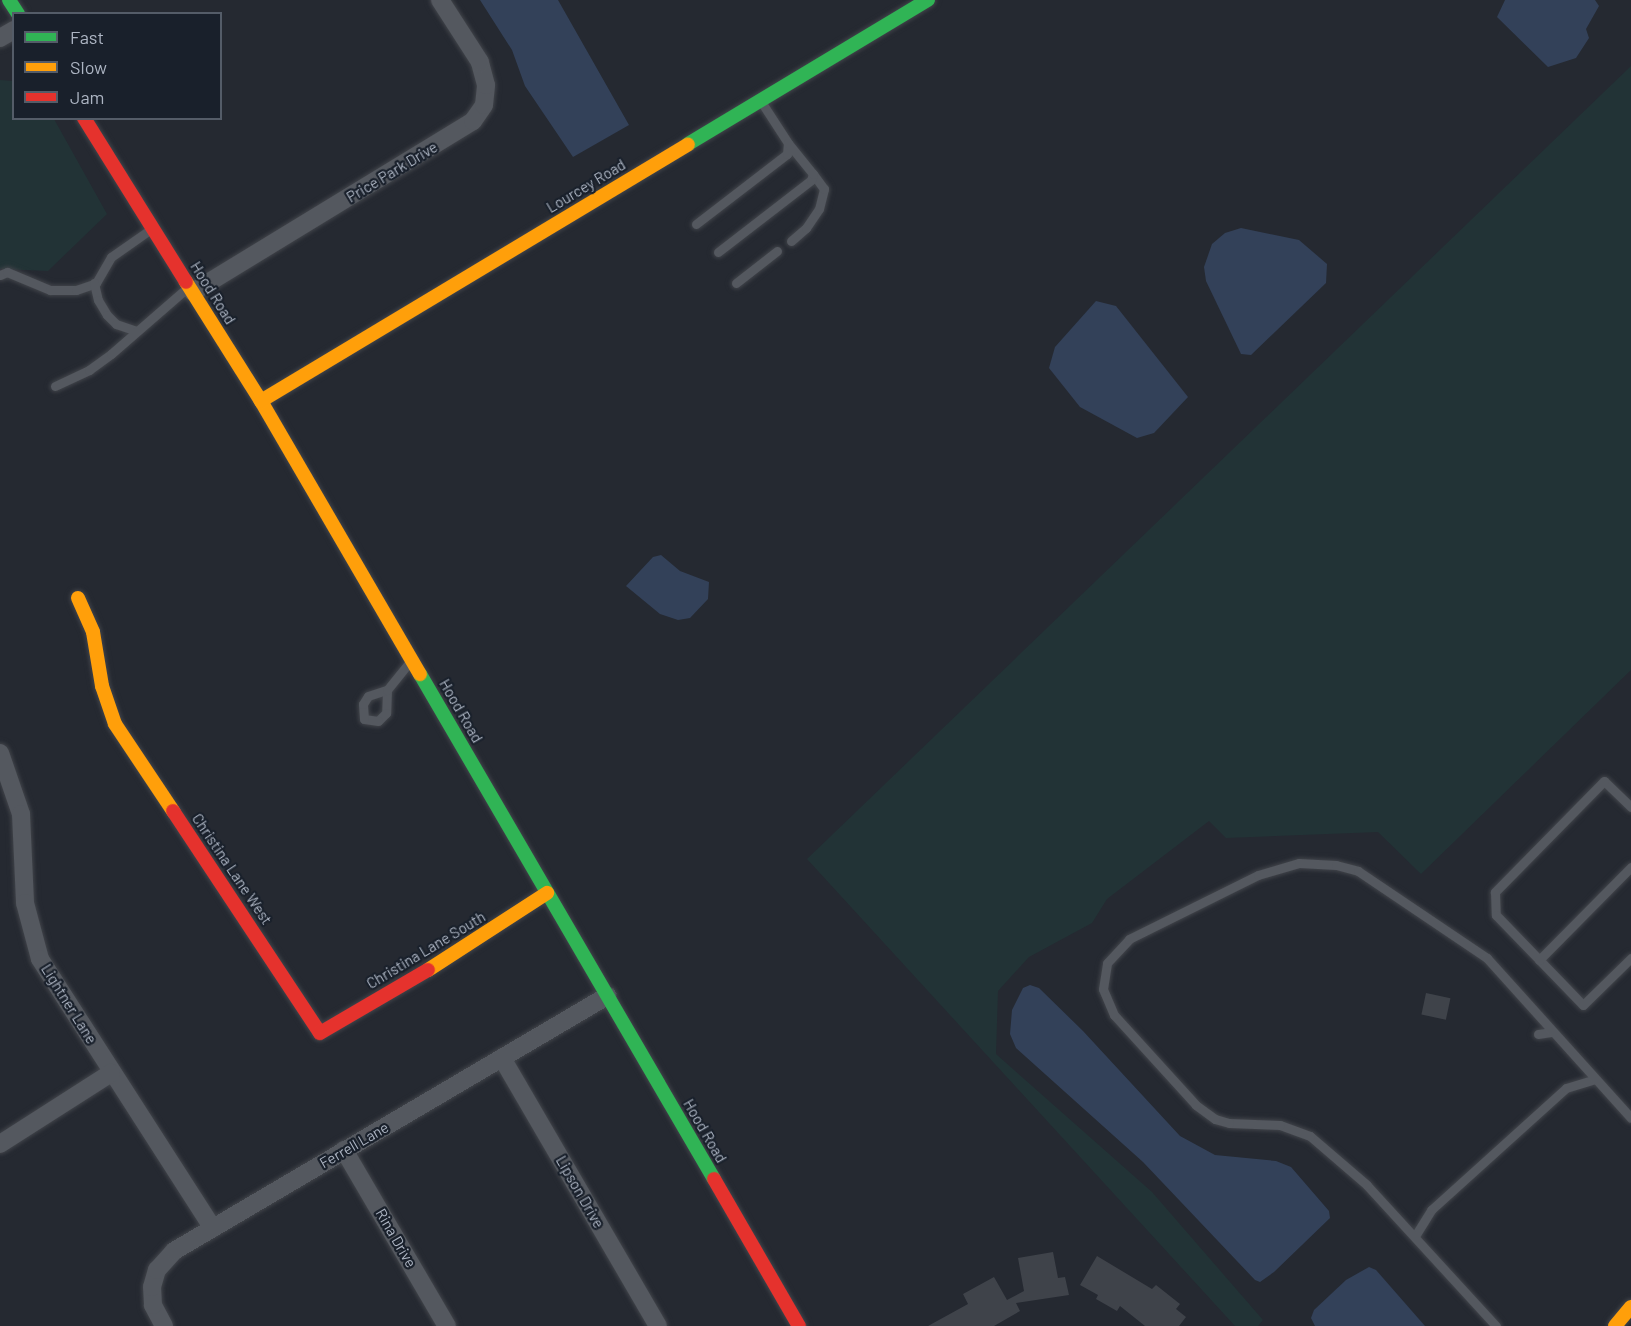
<!DOCTYPE html>
<html>
<head>
<meta charset="utf-8">
<style>
	body { margin:0 }
	#map { position:relative; width:1631px; height:1326px; overflow:hidden; background:#252931; font-family:Barlow,sans-serif }
	div>[style] { position:absolute }
	.green>* { inset:0; background:#223336 }
	.water>* { inset:0; background:#334159 }
	.building>* { inset:0; background:#3f434a; transform-origin:0 0 }
	.roads { filter:drop-shadow(0 0 2px #41444a) drop-shadow(0 0 2px #41444a) }
	.lane>* { height:9px; margin:-4.5px; padding:0 4.5px; transform-origin:4.5px; border-radius:4.5px; background:#54585f }
	.street>* { height:18px; margin:-9px; padding:0 9px; transform-origin:9px; border-radius:9px; background:#54585f }
	.fast>* { height:14px; margin:-7px; padding:0 7px; transform-origin:7px; border-radius:7px; background:#30b455 }
	.slow>* { height:14px; margin:-7px; padding:0 7px; transform-origin:7px; border-radius:7px; background:#ff9f0a }
	.jam>* { height:14px; margin:-7px; padding:0 7px; transform-origin:7px; border-radius:7px; background:#e5322d }
	span { translate:-50% -50%; white-space:nowrap; text-align:center; line-height:1.15; -webkit-text-stroke:4.5px #19202b; paint-order:stroke }
	.street-label { font-size:15px; color:#adb5c3 }
	.legend { position:absolute; left:12px; top:12px; width:210px; height:108px; box-sizing:border-box; background:#19202b; border:2px solid #545c68; margin:0; padding:8px 10px; list-style:none; font-size:18px; color:#adb5c3 }
	.legend li { display:flex; align-items:center; gap:12px; height:30px }
	.legend b { width:30px; border:2px solid #545c68 }
</style>
</head>
<body>
<div id="map">
	<div class="green">
		<div style="clip-path:polygon(1631px 66px,1631px 670px,1421px 874px,1378px 832px,1226px 838px,1209px 821px,1107px 899px,1092px 923px,1029px 957px,998px 991px,996px 1054px,1152px 1192px,1263px 1320px,1258px 1326px,1235px 1326px,807px 859px)"></div>
		<div style="clip-path:polygon(0 80px,13px 81px,14px 118px,54px 119px,107px 214px,48px 271px,0 269px)"></div>
	</div>
	<div class="water">
		<div style="clip-path:polygon(480px 0,558px 0,629px 125px,573px 157px,525px 86px,512px 50px)"></div>
		<div style="clip-path:polygon(1505px 0,1595px 0,1599px 6px,1586px 29px,1589px 38px,1576px 58px,1548px 67px,1497px 17px)"></div>
		<div style="clip-path:polygon(1241px 228px,1299px 240px,1327px 264px,1326px 283px,1251px 355px,1241px 354px,1206px 281px,1204px 267px,1212px 244px,1225px 233px)"></div>
		<div style="clip-path:polygon(1096px 301px,1116px 306px,1188px 397px,1154px 433px,1137px 438px,1080px 407px,1049px 368px,1055px 347px)"></div>
		<div style="clip-path:polygon(661px 555px,680px 571px,709px 582px,708px 599px,690px 618px,678px 620px,660px 614px,626px 586px,653px 557px)"></div>
		<div style="clip-path:polygon(1030px 985px,1039px 988px,1083px 1031px,1180px 1136px,1215px 1155px,1276px 1161px,1291px 1167px,1329px 1211px,1330px 1218px,1274px 1272px,1260px 1282px,1255px 1280px,1143px 1162px,1016px 1048px,1010px 1034px,1012px 1010px,1023px 988px)"></div>
		<div style="clip-path:polygon(1369px 1267px,1376px 1270px,1425px 1326px,1315px 1326px,1311px 1318px,1314px 1310px,1346px 1280px)"></div>
	</div>
	<div class="building">
		<div style="left:1426px;top:993px;width:25px;height:22px;rotate:12deg"></div>
		<div style="clip-path:polygon(1053px 1252px,1058px 1278px,1065px 1277px,1069px 1295px,1016px 1303px,1020px 1311px,994px 1326px,928px 1326px,968px 1304px,963px 1294px,994px 1277px,1007px 1300px,1024px 1291px,1018px 1258px)"></div>
		<div style="clip-path:polygon(1097px 1256px,1152px 1289px,1156px 1285px,1180px 1304px,1176px 1309px,1186px 1317px,1179px 1326px,1145px 1326px,1120px 1306px,1117px 1311px,1096px 1299px,1098px 1295px,1080px 1285px)"></div>
	</div>
	<div class="roads">
		<div class="lane">
			<div style="left:696px;top:224px;width:115px;rotate:-37.6deg"></div>
			<div style="left:787px;top:154px;width:11px;rotate:-85deg"></div>
			<div style="left:788px;top:143px;width:48px;rotate:-123deg"></div>
			<div style="left:791px;top:241px;width:20px;rotate:-41deg"></div>
			<div style="left:806px;top:228px;width:23px;rotate:-56deg"></div>
			<div style="left:819px;top:209px;width:21px;rotate:-76deg"></div>
			<div style="left:824px;top:189px;width:19px;rotate:-126deg"></div>
			<div style="left:718px;top:252px;width:118px;rotate:-37.7deg"></div>
			<div style="left:811px;top:180px;width:6px;rotate:-72deg"></div>
			<div style="left:813px;top:174px;width:40px;rotate:-129deg"></div>
			<div style="left:0;top:275px;width:8px;rotate:-23deg"></div>
			<div style="left:7px;top:272px;width:47px;rotate:22.7deg"></div>
			<div style="left:50px;top:290px;width:26px"></div>
			<div style="left:76px;top:290px;width:21px;rotate:-19deg"></div>
			<div style="left:96px;top:283px;width:30px;rotate:-60deg"></div>
			<div style="left:111px;top:257px;width:49px;rotate:-35deg"></div>
			<div style="left:94px;top:283px;width:17px;rotate:77deg"></div>
			<div style="left:98px;top:300px;width:17px;rotate:59deg"></div>
			<div style="left:107px;top:315px;width:13px;rotate:45deg"></div>
			<div style="left:116px;top:324px;width:21px;rotate:19deg"></div>
			<div style="left:736px;top:283px;width:52px;rotate:-38deg"></div>
			<div style="left:55px;top:386px;width:38px;rotate:-25deg"></div>
			<div style="left:89px;top:370px;width:27px;rotate:-36deg"></div>
			<div style="left:111px;top:354px;width:101px;rotate:-41deg"></div>
			<div style="left:387px;top:690px;width:23px;rotate:92deg"></div>
			<div style="left:386px;top:713px;width:11px;rotate:135deg"></div>
			<div style="left:378px;top:721px;width:14px;rotate:-172deg"></div>
			<div style="left:364px;top:719px;width:15px;rotate:-94deg"></div>
			<div style="left:363px;top:704px;width:9px;rotate:-58deg"></div>
			<div style="left:368px;top:696px;width:20px;rotate:-18deg"></div>
			<div style="left:387px;top:690px;width:36px;rotate:-51deg"></div>
			<div style="left:1631px;top:807px;width:37px;rotate:-136deg"></div>
			<div style="left:1604px;top:781px;width:156px;rotate:134.5deg"></div>
			<div style="left:1495px;top:892px;width:23px;rotate:88deg"></div>
			<div style="left:1496px;top:915px;width:125px;rotate:46deg"></div>
			<div style="left:1583px;top:1005px;width:67px;rotate:-44.4deg"></div>
			<div style="left:1539px;top:960px;width:131px;rotate:-45.3deg"></div>
			<div style="left:1538px;top:1034px;width:15px;rotate:-8deg"></div>
			<div style="left:1415px;top:1236px;width:31px;rotate:-58deg"></div>
			<div style="left:1431px;top:1210px;width:182px;rotate:-42.1deg"></div>
			<div style="left:1566px;top:1088px;width:30px;rotate:-17deg"></div>
			<div style="left:1496px;top:1326px;width:191px;rotate:-132.5deg"></div>
			<div style="left:1367px;top:1185px;width:75px;rotate:-139.3deg"></div>
			<div style="left:1310px;top:1136px;width:32px;rotate:-160deg"></div>
			<div style="left:1280px;top:1125px;width:51px;rotate:-177.8deg"></div>
			<div style="left:1229px;top:1123px;width:15px;rotate:-164deg"></div>
			<div style="left:1215px;top:1119px;width:24px;rotate:-144deg"></div>
			<div style="left:1196px;top:1105px;width:122px;rotate:-132.3deg"></div>
			<div style="left:1114px;top:1015px;width:28px;rotate:-113deg"></div>
			<div style="left:1103px;top:989px;width:26px;rotate:-81deg"></div>
			<div style="left:1107px;top:963px;width:33px;rotate:-47deg"></div>
			<div style="left:1129px;top:939px;width:144px;rotate:-26.4deg"></div>
			<div style="left:1258px;top:875px;width:43px;rotate:-16.3deg"></div>
			<div style="left:1299px;top:863px;width:37px;rotate:3deg"></div>
			<div style="left:1336px;top:865px;width:23px;rotate:15deg"></div>
			<div style="left:1358px;top:871px;width:156px;rotate:34deg"></div>
			<div style="left:1487px;top:958px;width:215px;rotate:48deg"></div>
		</div>
		<div class="street">
			<div style="left:0;top:38px;width:16px;rotate:-30deg"></div>
			<div style="left:193px;top:292px;width:328px;rotate:-31.4deg"></div>
			<div style="left:473px;top:121px;width:19px;rotate:-55deg"></div>
			<div style="left:484px;top:105px;width:20px;rotate:-84deg"></div>
			<div style="left:486px;top:85px;width:24px;rotate:-105deg"></div>
			<div style="left:480px;top:62px;width:74px;rotate:-122.8deg"></div>
			<div style="left:0;top:753px;width:65px;rotate:71deg"></div>
			<div style="left:21px;top:814px;width:89px;rotate:87.4deg"></div>
			<div style="left:25px;top:903px;width:58px;rotate:75deg"></div>
			<div style="left:40px;top:959px;width:320px;rotate:57.3deg"></div>
			<div style="left:502px;top:1058px;width:310px;rotate:59.8deg"></div>
			<div style="left:0;top:1144px;width:132px;rotate:-32.6deg"></div>
			<div style="left:344px;top:1150px;width:204px;rotate:59.7deg"></div>
			<div style="left:164px;top:1326px;width:24px;rotate:-118deg"></div>
			<div style="left:153px;top:1305px;width:18px;rotate:-93deg"></div>
			<div style="left:152px;top:1287px;width:18px;rotate:-74deg"></div>
			<div style="left:157px;top:1270px;width:25px;rotate:-48deg"></div>
			<div style="left:174px;top:1251px;width:503px;rotate:-30.49deg"></div>
		</div>
		<div class="fast">
			<div style="left:9px;top:0;width:17px;rotate:57deg"></div>
			<div style="left:688px;top:144px;width:280px;rotate:-31deg"></div>
			<div style="left:420px;top:674px;width:584px;rotate:59.79deg"></div>
		</div>
		<div class="slow">
			<div style="left:186px;top:282px;width:141px;rotate:57.8deg"></div>
			<div style="left:261px;top:401px;width:316px;rotate:59.8deg"></div>
			<div style="left:261px;top:401px;width:498px;rotate:-31deg"></div>
			<div style="left:78px;top:598px;width:37px;rotate:66deg"></div>
			<div style="left:93px;top:632px;width:55px;rotate:80.5deg"></div>
			<div style="left:102px;top:686px;width:40px;rotate:71.1deg"></div>
			<div style="left:115px;top:724px;width:105px;rotate:56.3deg"></div>
			<div style="left:428px;top:970px;width:142px;rotate:-32.9deg"></div>
			<div style="left:1615px;top:1326px;width:25px;rotate:-50deg"></div>
		</div>
		<div class="jam">
			<div style="left:84px;top:118px;width:193px;rotate:58.1deg"></div>
			<div style="left:173px;top:811px;width:266px;rotate:56.5deg"></div>
			<div style="left:320px;top:1033px;width:125px;rotate:-30.3deg"></div>
			<div style="left:714px;top:1179px;width:170px;rotate:60deg"></div>
		</div>
	</div>
	<div class="street-label">
		<span style="left:392px;top:172px;rotate:-31deg">Price Park Drive</span>
		<span style="left:586px;top:186px;rotate:-31deg">Lourcey Road</span>
		<span style="left:213px;top:293px;rotate:58deg">Hood Road</span>
		<span style="left:461px;top:711px;rotate:60deg">Hood Road</span>
		<span style="left:232px;top:869px;rotate:56deg">Christina Lane West</span>
		<span style="left:426px;top:950px;rotate:-31deg">Christina Lane South</span>
		<span style="left:69px;top:1004px;rotate:58deg">Lightner Lane</span>
		<span style="left:705px;top:1131px;rotate:60deg">Hood Road</span>
		<span style="left:354px;top:1145px;rotate:-30deg">Ferrell Lane</span>
		<span style="left:580px;top:1192px;rotate:60deg">Lipson Drive</span>
		<span style="left:396px;top:1238px;rotate:60deg">Rina Drive</span>
	</div>
	<ul class="legend">
	<li><b style="height:8px;background:#30b455"></b>Fast</li>
	<li><b style="height:8px;background:#ff9f0a"></b>Slow</li>
	<li><b style="height:8px;background:#e5322d"></b>Jam</li>
	</ul>
</div>
</body>
</html>
